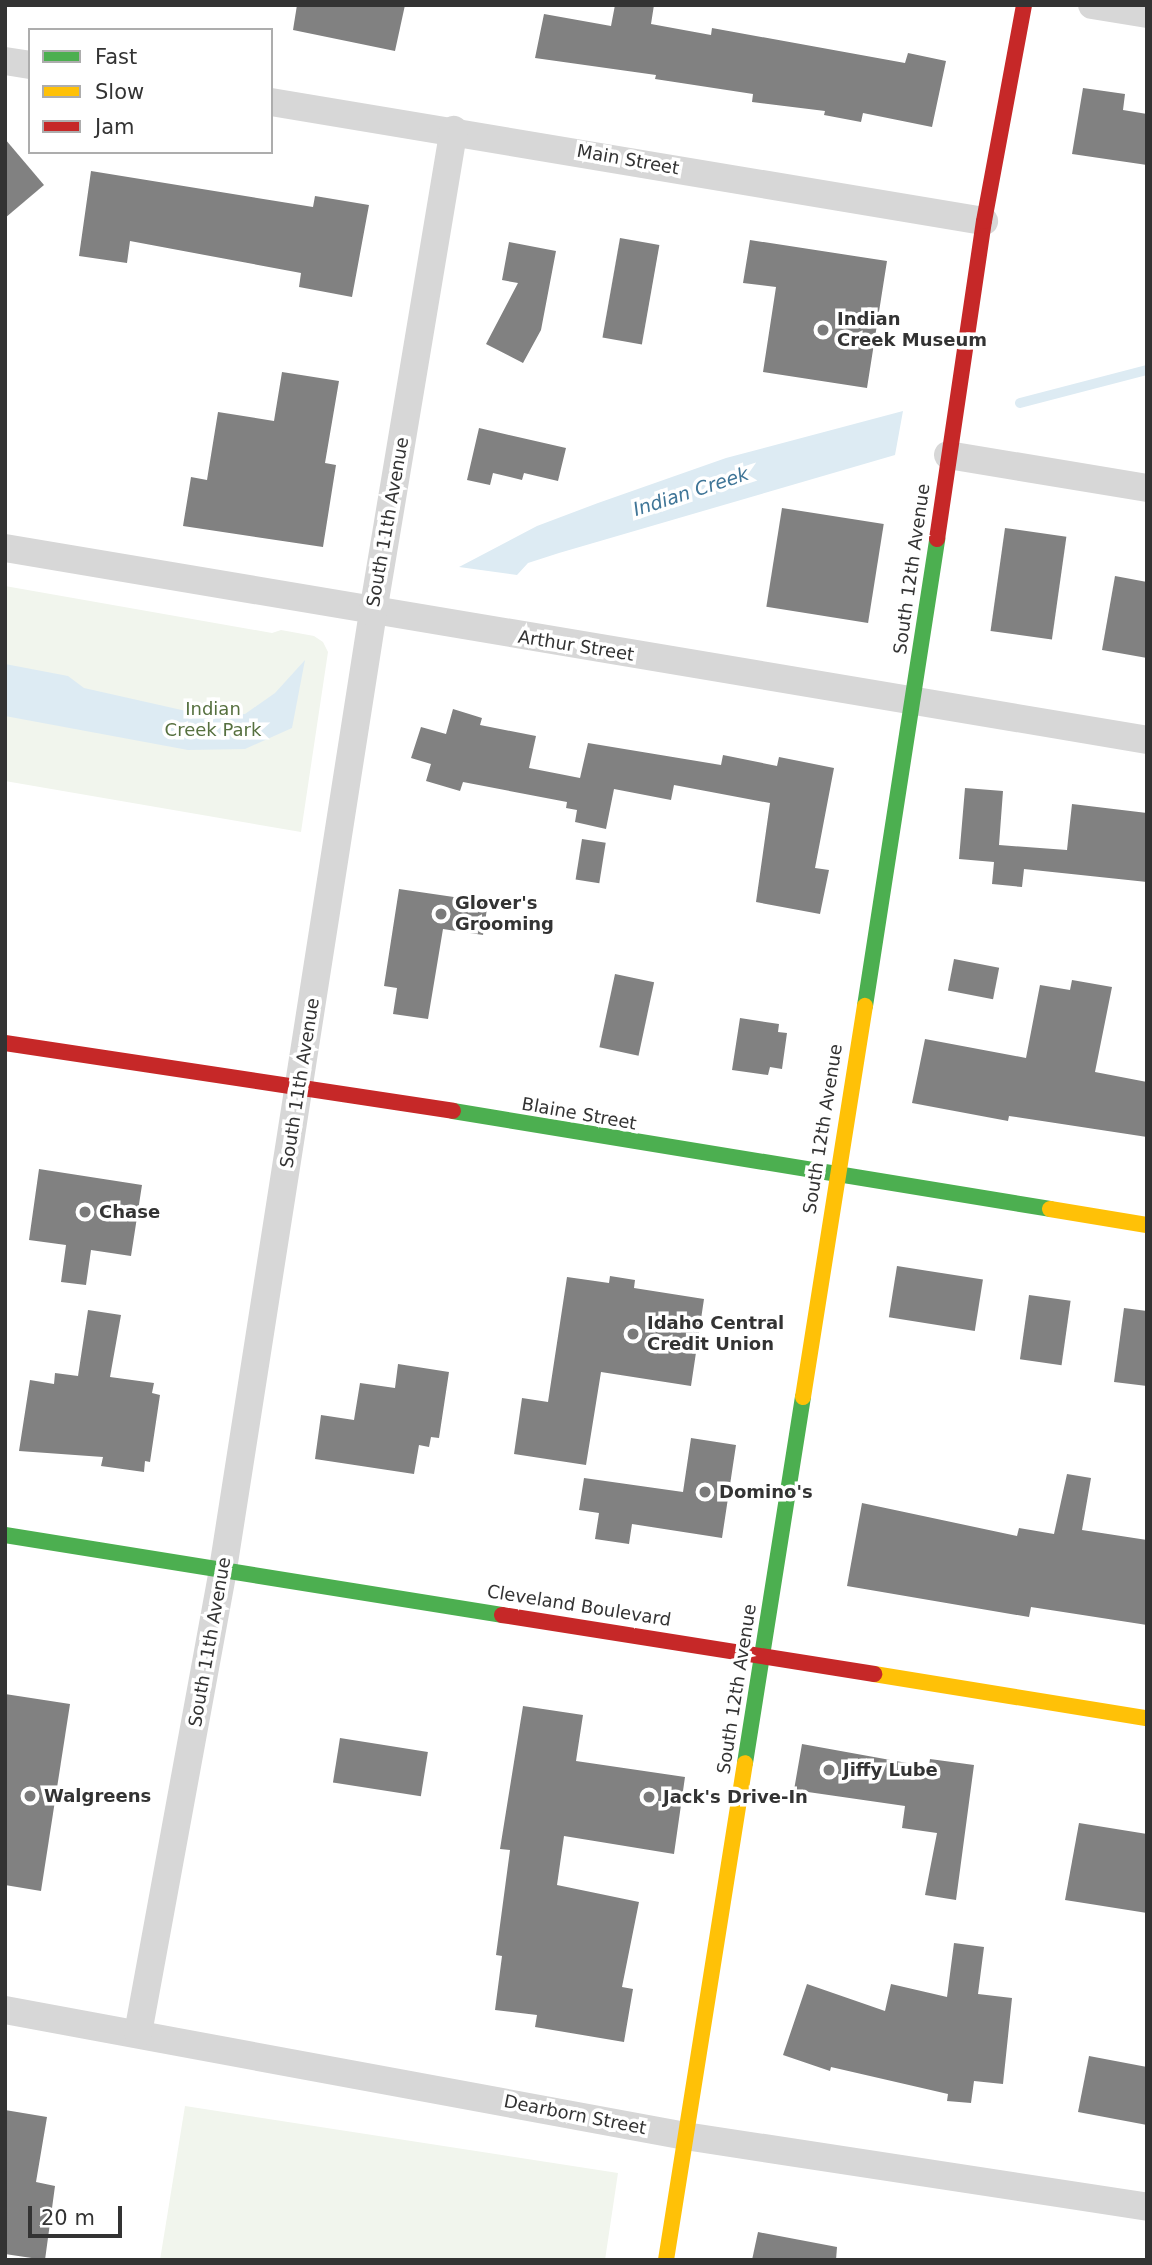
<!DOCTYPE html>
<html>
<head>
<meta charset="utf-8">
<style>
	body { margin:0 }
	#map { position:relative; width:1152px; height:2265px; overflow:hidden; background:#fff; font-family:"DejaVu Sans",sans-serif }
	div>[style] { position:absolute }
	.green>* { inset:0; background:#f1f5ed }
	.water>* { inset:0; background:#ddebf3 }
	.stream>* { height:10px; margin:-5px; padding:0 5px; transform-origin:5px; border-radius:5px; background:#ddebf3 }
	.building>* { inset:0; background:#818181; transform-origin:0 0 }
	.street>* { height:28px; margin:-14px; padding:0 14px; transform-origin:14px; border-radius:14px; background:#d7d7d7 }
	.fast>* { height:16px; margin:-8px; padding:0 8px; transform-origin:8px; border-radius:8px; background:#4caf50 }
	.slow>* { height:16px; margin:-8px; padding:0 8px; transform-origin:8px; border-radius:8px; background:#ffc107 }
	.jam>* { height:16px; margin:-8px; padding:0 8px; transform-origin:8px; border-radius:8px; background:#c62828 }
	.dots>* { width:19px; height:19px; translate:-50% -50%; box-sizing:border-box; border:4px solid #fff; border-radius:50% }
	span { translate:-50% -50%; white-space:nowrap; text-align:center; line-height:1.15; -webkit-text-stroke:7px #fff; paint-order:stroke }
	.street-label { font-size:18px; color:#333 }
	.poi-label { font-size:18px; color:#333; font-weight:700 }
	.left { translate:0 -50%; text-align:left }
	.park-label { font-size:18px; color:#56703f }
	.water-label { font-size:19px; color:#3f7597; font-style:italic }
	.frame { position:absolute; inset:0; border:7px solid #333; pointer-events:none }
	.legend { position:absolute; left:28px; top:28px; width:245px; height:126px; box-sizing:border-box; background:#fff; border:2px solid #adadad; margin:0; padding:9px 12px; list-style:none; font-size:21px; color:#333 }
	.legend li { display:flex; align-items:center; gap:14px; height:35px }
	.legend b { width:35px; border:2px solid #adadad }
	.scale { position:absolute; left:28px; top:2206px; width:94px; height:32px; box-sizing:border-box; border:4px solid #333; border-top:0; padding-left:9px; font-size:21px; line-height:24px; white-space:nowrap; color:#333; -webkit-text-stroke:5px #fff; paint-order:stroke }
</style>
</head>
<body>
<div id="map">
	<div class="green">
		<div style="clip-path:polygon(5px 586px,272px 633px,281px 630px,314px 636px,323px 642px,328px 652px,301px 832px,5px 781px)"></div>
		<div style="clip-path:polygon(185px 2106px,618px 2173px,605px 2260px,160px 2260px)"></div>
	</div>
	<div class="water">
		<div style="clip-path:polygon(903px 411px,895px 455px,559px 553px,528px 563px,517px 575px,459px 567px,537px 526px,598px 503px,726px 458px)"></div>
		<div style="clip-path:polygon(305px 660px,292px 728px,245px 749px,188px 750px,5px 716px,5px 664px,68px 676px,84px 688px,195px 713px,245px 714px,275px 693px)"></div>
	</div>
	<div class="stream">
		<div style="left:1020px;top:403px;width:131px;rotate:-14.6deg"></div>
	</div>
	<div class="building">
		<div style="clip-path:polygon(297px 5px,405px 5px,395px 51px,293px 30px)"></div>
		<div style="clip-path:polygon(615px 5px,654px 5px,651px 24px,711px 35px,712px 28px,905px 63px,908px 53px,946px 61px,932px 127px,863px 113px,861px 122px,824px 115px,825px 111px,752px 102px,753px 94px,655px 79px,656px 75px,535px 58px,544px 14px,611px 26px)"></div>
		<div style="clip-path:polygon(1083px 88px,1125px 94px,1123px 110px,1147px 114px,1147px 165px,1072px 154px)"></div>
		<div style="clip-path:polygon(5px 139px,44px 185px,5px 218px)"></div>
		<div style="clip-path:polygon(91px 171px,313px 207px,315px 196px,369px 205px,352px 297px,299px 287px,301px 273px,130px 241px,127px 263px,79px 256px)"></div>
		<div style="left:620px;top:238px;width:40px;height:101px;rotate:10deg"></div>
		<div style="clip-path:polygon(750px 240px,887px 261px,867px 388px,763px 372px,776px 287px,743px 283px)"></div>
		<div style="clip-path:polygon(509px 242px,556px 251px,541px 330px,523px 363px,486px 344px,518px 283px,502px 280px)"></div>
		<div style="clip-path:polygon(282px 372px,339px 381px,325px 463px,336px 465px,323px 547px,183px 526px,191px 477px,207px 480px,218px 412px,274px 421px)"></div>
		<div style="clip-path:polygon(479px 428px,566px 448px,558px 481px,524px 473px,522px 480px,493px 473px,490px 485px,467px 480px)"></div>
		<div style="left:782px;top:508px;width:103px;height:100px;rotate:9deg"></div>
		<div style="left:1005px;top:528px;width:62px;height:104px;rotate:8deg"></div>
		<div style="clip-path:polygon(1115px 576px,1147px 582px,1147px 658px,1102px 650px)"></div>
		<div style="clip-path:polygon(453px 709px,482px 718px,480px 725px,536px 736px,529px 768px,580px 778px,588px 743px,721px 765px,723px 755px,777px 766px,779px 757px,834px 768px,815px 868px,829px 870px,820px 914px,756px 902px,770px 803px,674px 785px,671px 800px,614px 789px,606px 829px,575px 822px,577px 810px,566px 808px,567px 802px,463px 782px,460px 791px,426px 781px,431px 764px,411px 758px,421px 727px,446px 734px)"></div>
		<div style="clip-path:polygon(965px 788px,1003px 791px,999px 845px,1067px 850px,1072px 804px,1147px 813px,1147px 882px,1024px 869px,1022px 887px,992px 884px,994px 862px,959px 859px)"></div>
		<div style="left:582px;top:839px;width:24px;height:41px;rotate:9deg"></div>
		<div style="clip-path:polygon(399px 889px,488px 902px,483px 935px,443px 929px,428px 1019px,393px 1014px,397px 988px,384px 986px)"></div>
		<div style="left:954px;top:959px;width:46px;height:32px;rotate:11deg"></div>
		<div style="left:615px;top:974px;width:40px;height:75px;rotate:12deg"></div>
		<div style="clip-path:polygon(1072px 980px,1112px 987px,1095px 1072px,1147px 1082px,1147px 1137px,1009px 1116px,1008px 1121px,912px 1103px,925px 1039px,1026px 1058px,1040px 985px,1070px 990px)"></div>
		<div style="clip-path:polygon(740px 1018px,779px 1024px,778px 1032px,787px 1033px,782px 1069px,770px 1067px,768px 1075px,732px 1070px)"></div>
		<div style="clip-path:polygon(39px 1169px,142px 1185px,131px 1256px,91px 1250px,86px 1285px,61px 1282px,66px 1245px,29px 1240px)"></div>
		<div style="left:897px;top:1266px;width:87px;height:52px;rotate:9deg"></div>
		<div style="clip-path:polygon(610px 1276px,635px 1280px,634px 1288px,704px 1299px,691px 1386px,601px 1372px,586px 1465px,514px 1454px,522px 1398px,548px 1402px,567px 1277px,609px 1283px)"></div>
		<div style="left:1029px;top:1295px;width:42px;height:65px;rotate:8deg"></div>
		<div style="clip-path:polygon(1124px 1308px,1147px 1311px,1147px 1386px,1114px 1382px)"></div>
		<div style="clip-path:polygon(88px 1310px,121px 1315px,110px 1377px,154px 1383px,152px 1393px,160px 1395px,150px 1462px,145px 1461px,144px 1472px,101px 1466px,103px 1457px,19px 1451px,30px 1380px,54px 1384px,55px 1373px,78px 1376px)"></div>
		<div style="clip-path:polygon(398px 1364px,449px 1372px,439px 1438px,431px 1437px,429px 1447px,419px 1445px,414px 1474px,315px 1459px,321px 1415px,354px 1420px,360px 1383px,395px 1388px)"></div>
		<div style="clip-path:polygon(691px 1438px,736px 1445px,722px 1538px,632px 1524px,629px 1544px,595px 1539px,599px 1513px,579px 1510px,584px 1478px,683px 1492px)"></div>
		<div style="clip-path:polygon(1067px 1474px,1091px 1478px,1082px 1530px,1147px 1540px,1147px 1625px,1031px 1607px,1029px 1617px,847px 1586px,862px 1503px,1017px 1536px,1019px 1528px,1054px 1534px)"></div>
		<div style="clip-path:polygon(5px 1694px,70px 1704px,41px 1891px,5px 1885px)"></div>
		<div style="clip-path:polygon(523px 1706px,583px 1715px,576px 1761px,685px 1777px,674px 1854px,564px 1836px,557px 1885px,639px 1902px,622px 1987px,633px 1989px,624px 2042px,535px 2027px,537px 2015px,495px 2010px,502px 1956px,496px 1955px,510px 1850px,500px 1849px)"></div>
		<div style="left:340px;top:1738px;width:89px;height:45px;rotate:9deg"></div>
		<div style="clip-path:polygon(802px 1744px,929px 1767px,930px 1759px,974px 1765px,956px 1900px,925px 1895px,937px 1833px,902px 1828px,905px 1806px,794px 1790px)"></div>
		<div style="clip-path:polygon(1079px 1823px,1147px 1834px,1147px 1913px,1065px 1900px)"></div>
		<div style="clip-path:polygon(954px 1943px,984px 1947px,978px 1994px,1012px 1998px,1003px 2084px,974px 2081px,971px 2103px,947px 2101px,948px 2094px,831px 2067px,830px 2071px,783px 2055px,807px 1984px,885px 2011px,891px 1984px,947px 1997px)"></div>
		<div style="clip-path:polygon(1089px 2056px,1147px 2067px,1147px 2125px,1078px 2112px)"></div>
		<div style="clip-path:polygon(5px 2110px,47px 2117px,36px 2182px,55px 2186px,45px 2260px,5px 2254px)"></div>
		<div style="clip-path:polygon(758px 2232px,837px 2247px,836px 2260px,752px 2260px)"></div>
	</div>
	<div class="street">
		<div style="left:1092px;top:5px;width:56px;rotate:9.3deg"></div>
		<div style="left:5px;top:61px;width:25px;rotate:9deg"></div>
		<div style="left:271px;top:102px;width:723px;rotate:9.48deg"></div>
		<div style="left:948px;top:455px;width:202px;rotate:9.4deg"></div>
		<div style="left:5px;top:548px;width:1158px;rotate:9.54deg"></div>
		<div style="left:5px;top:2010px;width:692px;rotate:10.5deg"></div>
		<div style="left:685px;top:2136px;width:467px;rotate:8.7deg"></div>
		<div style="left:138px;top:2033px;width:472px;rotate:-79.6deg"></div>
		<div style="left:223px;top:1569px;width:969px;rotate:-81.09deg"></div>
		<div style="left:373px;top:612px;width:489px;rotate:-80.5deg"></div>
	</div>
	<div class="fast">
		<div style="left:865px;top:1006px;width:473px;rotate:-81.2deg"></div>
		<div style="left:453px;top:1111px;width:605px;rotate:9.32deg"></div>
		<div style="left:5px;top:1535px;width:503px;rotate:9.14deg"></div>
		<div style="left:745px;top:1763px;width:371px;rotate:-81deg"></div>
	</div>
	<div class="slow">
		<div style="left:1050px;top:1209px;width:98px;rotate:9.4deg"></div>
		<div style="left:803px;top:1397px;width:396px;rotate:-81deg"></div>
		<div style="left:874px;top:1674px;width:277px;rotate:9.2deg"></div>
		<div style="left:666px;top:2260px;width:503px;rotate:-80.97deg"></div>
	</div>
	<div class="jam">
		<div style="left:937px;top:539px;width:321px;rotate:-81.6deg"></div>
		<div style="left:984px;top:221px;width:220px;rotate:-79.5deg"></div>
		<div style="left:5px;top:1043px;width:453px;rotate:8.6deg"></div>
		<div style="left:502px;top:1615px;width:377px;rotate:9deg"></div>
	</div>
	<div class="dots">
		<div style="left:823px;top:330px;background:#7a7a7a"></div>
		<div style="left:441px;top:914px;background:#7a7a7a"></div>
		<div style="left:85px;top:1212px;background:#7a7a7a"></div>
		<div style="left:633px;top:1334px;background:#7a7a7a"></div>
		<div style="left:705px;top:1492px;background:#7a7a7a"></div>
		<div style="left:829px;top:1770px;background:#7a7a7a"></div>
		<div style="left:30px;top:1796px;background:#7a7a7a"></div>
		<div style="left:649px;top:1797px;background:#7a7a7a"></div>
	</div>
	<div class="street-label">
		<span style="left:628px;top:160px;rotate:10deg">Main Street</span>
		<span style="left:388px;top:522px;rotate:-80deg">South 11th Avenue</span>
		<span style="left:912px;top:569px;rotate:-82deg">South 12th Avenue</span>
		<span style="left:576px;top:646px;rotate:9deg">Arthur Street</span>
		<span style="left:300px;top:1083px;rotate:-81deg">South 11th Avenue</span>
		<span style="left:579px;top:1114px;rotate:10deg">Blaine Street</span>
		<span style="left:823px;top:1129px;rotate:-81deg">South 12th Avenue</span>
		<span style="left:579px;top:1606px;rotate:9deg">Cleveland Boulevard</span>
		<span style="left:210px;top:1642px;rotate:-80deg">South 11th Avenue</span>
		<span style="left:737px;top:1689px;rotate:-81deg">South 12th Avenue</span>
		<span style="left:575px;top:2115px;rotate:11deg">Dearborn Street</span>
	</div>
	<div class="poi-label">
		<span class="left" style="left:837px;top:330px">Indian<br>Creek Museum</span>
		<span class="left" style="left:455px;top:914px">Glover's<br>Grooming</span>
		<span class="left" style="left:99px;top:1212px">Chase</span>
		<span class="left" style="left:647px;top:1334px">Idaho Central<br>Credit Union</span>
		<span class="left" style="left:719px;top:1492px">Domino's</span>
		<span class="left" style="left:843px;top:1770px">Jiffy Lube</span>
		<span class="left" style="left:44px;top:1796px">Walgreens</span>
		<span class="left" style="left:663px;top:1797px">Jack's Drive-In</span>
	</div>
	<div class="park-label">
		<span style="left:213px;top:720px">Indian<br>Creek Park</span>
	</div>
	<div class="water-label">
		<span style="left:691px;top:492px;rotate:-18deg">Indian Creek</span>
	</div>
	<div class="frame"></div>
	<ul class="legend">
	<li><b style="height:9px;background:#4caf50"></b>Fast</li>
	<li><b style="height:9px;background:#ffc107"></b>Slow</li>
	<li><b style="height:9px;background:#c62828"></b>Jam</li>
	</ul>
	<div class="scale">20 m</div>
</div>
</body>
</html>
